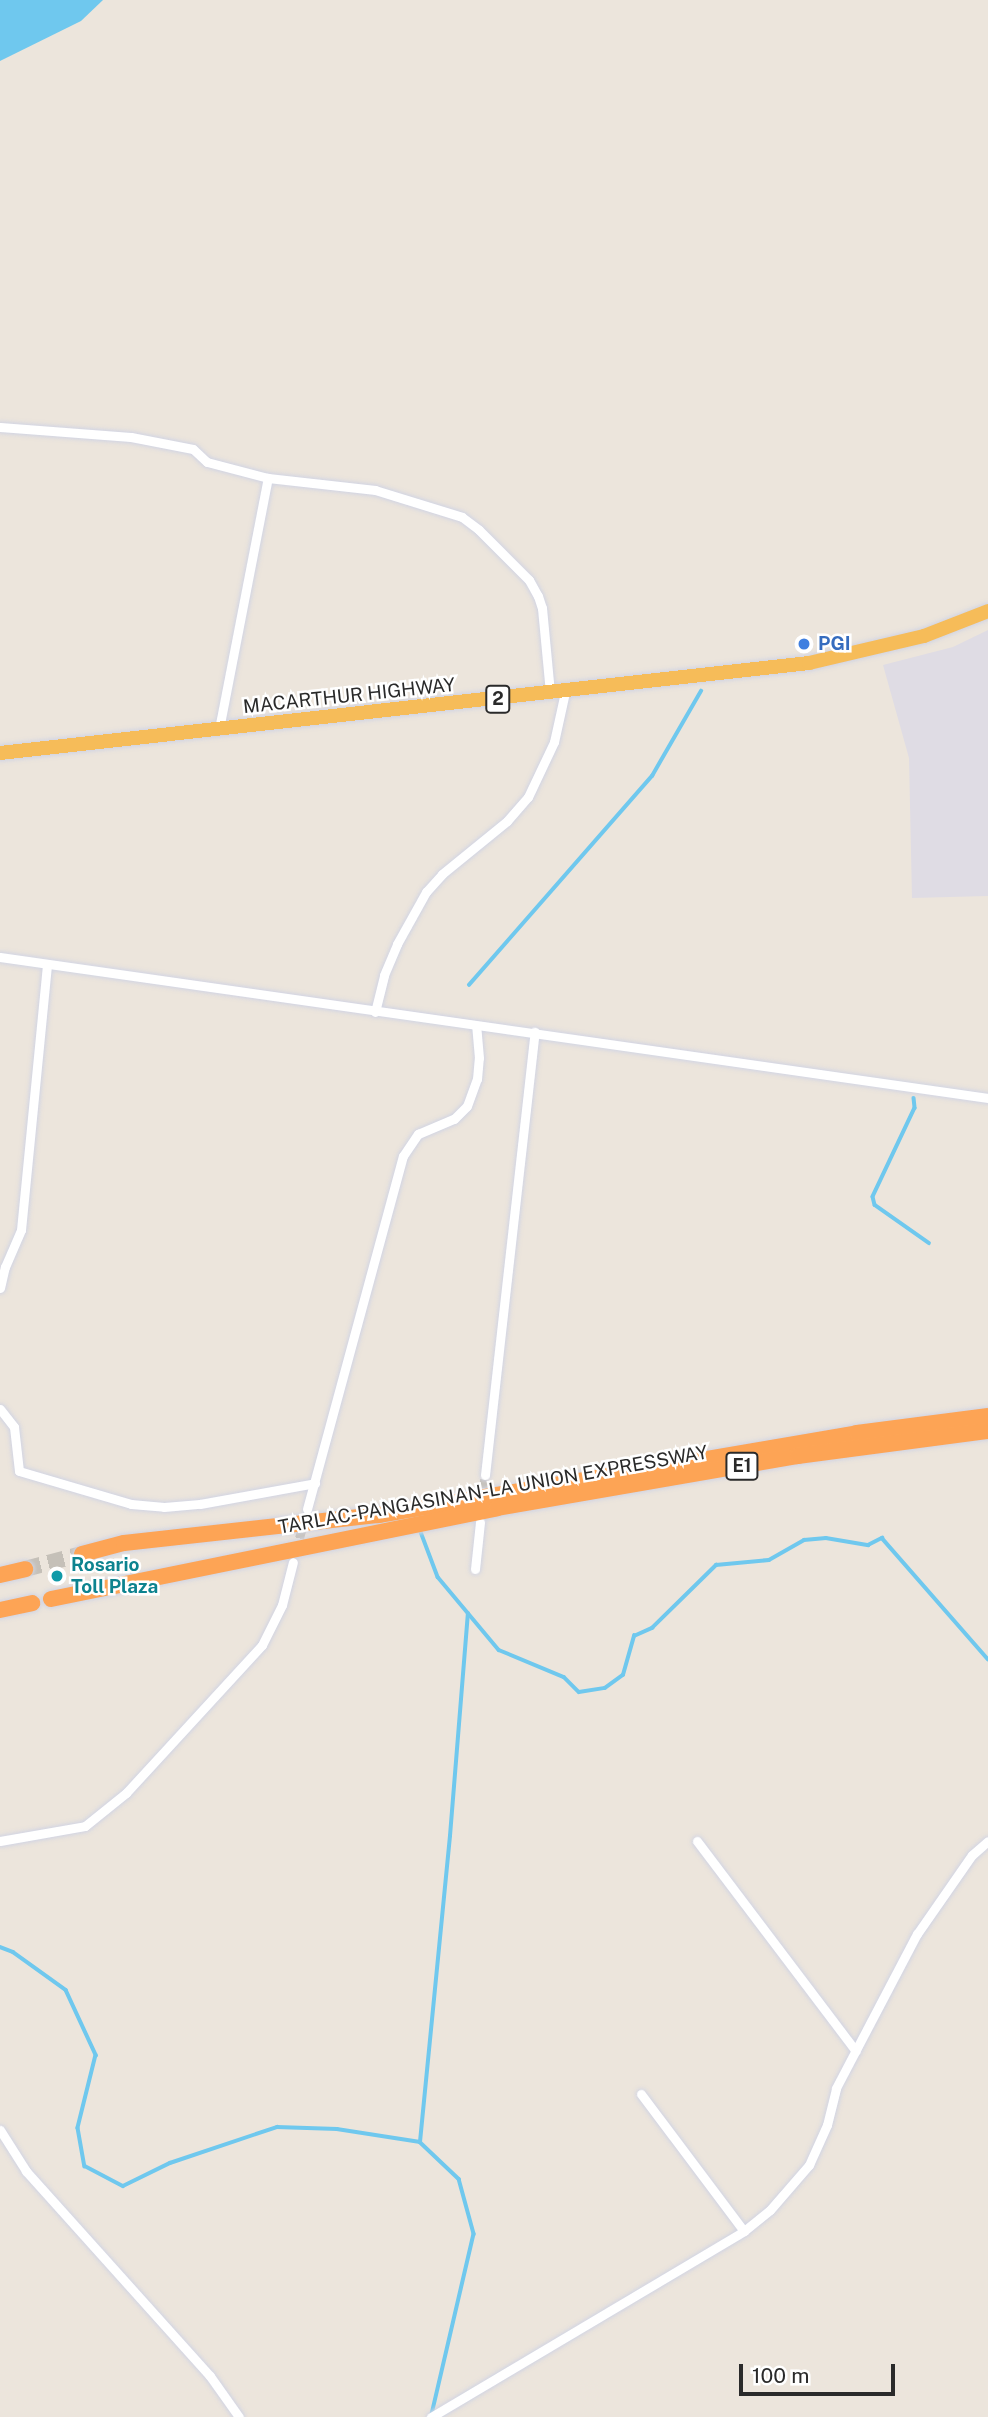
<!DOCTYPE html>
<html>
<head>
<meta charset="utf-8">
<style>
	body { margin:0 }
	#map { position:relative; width:988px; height:2417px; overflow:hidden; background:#ece5dc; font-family:"Public Sans",sans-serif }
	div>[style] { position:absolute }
	.industrial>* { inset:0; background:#dfdce4 }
	.water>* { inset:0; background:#6fc8ee }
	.stream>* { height:3.5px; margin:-1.75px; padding:0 1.75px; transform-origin:1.75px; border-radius:1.75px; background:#6fc8ee }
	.minor-tunnel>* { height:9px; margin-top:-4.5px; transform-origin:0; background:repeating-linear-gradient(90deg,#c5c0b8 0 9px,transparent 0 13.5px) }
	.motorway-tunnel>* { height:16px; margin-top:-8px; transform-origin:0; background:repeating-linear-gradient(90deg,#c5c0b8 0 16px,transparent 0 24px) }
	.roads { filter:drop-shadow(0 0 2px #d1d4e3) drop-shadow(0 0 2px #d1d4e3) }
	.minor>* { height:9px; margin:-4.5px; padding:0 4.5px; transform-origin:4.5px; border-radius:4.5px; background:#fff }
	.trunk>* { height:14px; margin:-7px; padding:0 7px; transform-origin:7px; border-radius:7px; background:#f6bc59 }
	.motorway>* { height:16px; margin:-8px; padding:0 8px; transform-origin:8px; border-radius:8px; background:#fda455 }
	.dots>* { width:19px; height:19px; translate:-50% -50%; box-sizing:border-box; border:4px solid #fff; border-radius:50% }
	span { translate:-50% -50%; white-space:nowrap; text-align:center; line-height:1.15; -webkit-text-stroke:5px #fff; paint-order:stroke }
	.shield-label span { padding:2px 5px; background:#fff; border:2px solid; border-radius:5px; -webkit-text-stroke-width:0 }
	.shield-label { font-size:18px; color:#2a2a2a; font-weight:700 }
	.shop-label { font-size:19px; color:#366cbe; font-weight:700 }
	.left { translate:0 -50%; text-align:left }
	.street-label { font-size:19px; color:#2a2a2a }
	.culture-label { font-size:19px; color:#0d838f; font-weight:700 }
	.scale { position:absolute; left:739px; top:2364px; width:156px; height:32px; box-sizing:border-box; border:4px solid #2a2a2a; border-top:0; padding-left:9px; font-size:21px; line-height:24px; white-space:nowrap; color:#2a2a2a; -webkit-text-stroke:5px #fff; paint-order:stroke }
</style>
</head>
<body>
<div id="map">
	<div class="industrial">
		<div style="clip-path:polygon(988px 630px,988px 896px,912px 898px,909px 758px,883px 665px,953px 647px)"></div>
	</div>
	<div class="water">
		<div style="clip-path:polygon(0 0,103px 0,81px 21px,0 61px)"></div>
	</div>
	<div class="stream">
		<div style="left:469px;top:985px;width:278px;rotate:-48.8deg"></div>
		<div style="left:652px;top:776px;width:98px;rotate:-60deg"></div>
		<div style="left:914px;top:1098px;width:10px;rotate:84deg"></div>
		<div style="left:915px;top:1108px;width:98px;rotate:115.3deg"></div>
		<div style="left:873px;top:1197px;width:8px;rotate:76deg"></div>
		<div style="left:875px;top:1205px;width:66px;rotate:35.1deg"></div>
		<div style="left:421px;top:1532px;width:48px;rotate:69.3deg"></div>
		<div style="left:438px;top:1577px;width:95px;rotate:50.1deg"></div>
		<div style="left:499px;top:1650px;width:70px;rotate:22.6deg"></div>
		<div style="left:564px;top:1677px;width:21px;rotate:45deg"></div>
		<div style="left:579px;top:1692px;width:26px;rotate:-9deg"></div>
		<div style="left:605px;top:1688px;width:22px;rotate:-36deg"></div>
		<div style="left:623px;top:1675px;width:41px;rotate:-74.2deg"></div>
		<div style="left:634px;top:1636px;width:20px;rotate:-24deg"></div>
		<div style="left:652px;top:1628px;width:90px;rotate:-44.5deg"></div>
		<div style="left:716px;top:1565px;width:53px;rotate:-5.4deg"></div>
		<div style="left:769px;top:1560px;width:40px;rotate:-29.7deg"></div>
		<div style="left:804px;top:1540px;width:22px;rotate:-5deg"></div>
		<div style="left:826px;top:1538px;width:43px;rotate:9.5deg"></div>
		<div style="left:868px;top:1545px;width:16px;rotate:-27deg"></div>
		<div style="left:882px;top:1538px;width:161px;rotate:48.8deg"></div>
		<div style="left:0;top:1947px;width:14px;rotate:21deg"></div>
		<div style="left:13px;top:1952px;width:65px;rotate:35.6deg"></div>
		<div style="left:66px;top:1990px;width:72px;rotate:65.2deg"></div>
		<div style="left:96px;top:2055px;width:75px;rotate:103.9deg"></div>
		<div style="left:78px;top:2128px;width:39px;rotate:80deg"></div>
		<div style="left:85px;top:2166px;width:43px;rotate:27.8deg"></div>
		<div style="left:123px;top:2186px;width:52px;rotate:-26.1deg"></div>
		<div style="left:170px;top:2163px;width:113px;rotate:-18.6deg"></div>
		<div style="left:277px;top:2127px;width:60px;rotate:1.9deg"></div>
		<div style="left:337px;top:2129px;width:84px;rotate:8.9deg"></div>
		<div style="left:420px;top:2142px;width:54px;rotate:43.5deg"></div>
		<div style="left:459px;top:2179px;width:57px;rotate:74.7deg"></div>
		<div style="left:474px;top:2234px;width:185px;rotate:103.1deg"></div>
		<div style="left:420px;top:2142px;width:307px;rotate:-84.4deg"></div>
		<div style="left:450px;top:1836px;width:223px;rotate:-85.4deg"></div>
	</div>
	<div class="minor-tunnel">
		<div style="left:482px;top:1501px;width:26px;rotate:-83deg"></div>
		<div style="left:296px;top:1551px;width:31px;rotate:-75deg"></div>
	</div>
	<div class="motorway-tunnel">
		<div style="left:25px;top:1569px;width:59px;rotate:-14.7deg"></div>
	</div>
	<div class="roads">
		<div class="minor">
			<div style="left:0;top:427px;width:131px;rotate:4.4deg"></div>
			<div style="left:131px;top:437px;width:63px;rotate:11deg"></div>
			<div style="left:193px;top:449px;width:19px;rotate:43deg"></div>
			<div style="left:207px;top:462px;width:63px;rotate:14.7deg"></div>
			<div style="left:268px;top:478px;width:108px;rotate:6.4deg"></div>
			<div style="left:375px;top:490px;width:91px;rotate:17.2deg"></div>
			<div style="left:462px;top:517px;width:21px;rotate:37deg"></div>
			<div style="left:479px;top:530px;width:71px;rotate:45deg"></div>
			<div style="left:529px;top:580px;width:18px;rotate:61deg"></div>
			<div style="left:538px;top:596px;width:13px;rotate:72deg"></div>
			<div style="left:542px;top:608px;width:85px;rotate:84.6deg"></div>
			<div style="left:219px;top:729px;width:256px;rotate:-79deg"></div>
			<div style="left:0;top:957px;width:998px;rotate:8.12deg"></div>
			<div style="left:375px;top:1012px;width:38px;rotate:-76deg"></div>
			<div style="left:384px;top:975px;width:34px;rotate:-67deg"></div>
			<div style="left:397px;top:944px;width:60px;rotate:-60.9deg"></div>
			<div style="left:426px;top:892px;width:24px;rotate:-48deg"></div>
			<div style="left:442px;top:874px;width:84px;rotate:-39.2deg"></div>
			<div style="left:507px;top:821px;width:32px;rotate:-49deg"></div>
			<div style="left:528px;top:797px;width:61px;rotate:-64.7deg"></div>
			<div style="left:554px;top:742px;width:51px;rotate:-77.6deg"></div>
			<div style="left:0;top:1288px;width:22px;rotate:-77deg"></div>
			<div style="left:5px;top:1267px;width:40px;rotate:-66.6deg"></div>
			<div style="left:21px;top:1230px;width:266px;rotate:-84.4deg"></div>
			<div style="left:0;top:1409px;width:23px;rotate:52deg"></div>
			<div style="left:14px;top:1427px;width:44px;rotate:83.5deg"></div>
			<div style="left:19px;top:1471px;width:117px;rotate:16.4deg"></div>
			<div style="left:131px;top:1504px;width:33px;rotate:5deg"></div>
			<div style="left:164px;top:1507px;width:36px;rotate:-5deg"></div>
			<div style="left:200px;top:1504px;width:117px;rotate:-10.3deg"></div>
			<div style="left:485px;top:1475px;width:446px;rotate:-83.6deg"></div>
			<div style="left:307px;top:1509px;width:366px;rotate:-74.8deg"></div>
			<div style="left:403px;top:1156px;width:27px;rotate:-56deg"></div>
			<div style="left:418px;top:1134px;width:39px;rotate:-23deg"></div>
			<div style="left:454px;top:1119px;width:18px;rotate:-45deg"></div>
			<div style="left:467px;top:1106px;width:29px;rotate:-70deg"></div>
			<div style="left:477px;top:1079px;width:21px;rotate:-85deg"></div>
			<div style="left:479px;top:1058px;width:32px;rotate:-95deg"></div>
			<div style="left:475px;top:1569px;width:47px;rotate:-83.9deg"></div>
			<div style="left:0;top:1841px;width:86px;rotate:-10deg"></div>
			<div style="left:85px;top:1826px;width:53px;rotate:-38.8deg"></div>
			<div style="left:126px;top:1793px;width:201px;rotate:-47.4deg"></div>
			<div style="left:262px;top:1645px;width:45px;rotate:-63.4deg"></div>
			<div style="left:282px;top:1605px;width:44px;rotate:-75.7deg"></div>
			<div style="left:697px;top:1841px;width:263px;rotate:52.9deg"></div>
			<div style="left:641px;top:2094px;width:171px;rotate:53.1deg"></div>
			<div style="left:0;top:2130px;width:49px;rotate:57.6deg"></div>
			<div style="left:26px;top:2171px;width:275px;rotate:48.1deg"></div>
			<div style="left:210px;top:2376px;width:50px;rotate:54.7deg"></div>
			<div style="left:431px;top:2417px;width:364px;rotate:-30.7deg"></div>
			<div style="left:744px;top:2231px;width:33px;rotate:-39deg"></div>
			<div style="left:770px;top:2210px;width:60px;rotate:-49.1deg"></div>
			<div style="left:809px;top:2165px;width:44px;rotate:-65.8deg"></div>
			<div style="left:827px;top:2125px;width:38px;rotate:-76deg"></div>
			<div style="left:836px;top:2088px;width:174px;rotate:-62.3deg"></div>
			<div style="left:917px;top:1934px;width:96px;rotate:-55.2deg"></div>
			<div style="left:972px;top:1855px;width:21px;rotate:-41deg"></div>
		</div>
		<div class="trunk">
			<div style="left:0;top:753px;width:814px;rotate:-6.35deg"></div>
			<div style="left:809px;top:663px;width:118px;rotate:-13.2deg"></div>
			<div style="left:924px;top:636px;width:69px;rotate:-21.3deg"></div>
		</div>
		<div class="motorway">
			<div style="left:82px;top:1554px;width:43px;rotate:-14.7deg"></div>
			<div style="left:124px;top:1543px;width:257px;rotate:-6.3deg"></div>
			<div style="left:379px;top:1515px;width:485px;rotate:-9.7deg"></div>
			<div style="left:857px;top:1433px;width:132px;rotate:-7.4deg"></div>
			<div style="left:0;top:1575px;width:26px;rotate:-13deg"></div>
			<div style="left:51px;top:1599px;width:455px;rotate:-11.5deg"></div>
			<div style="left:497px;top:1508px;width:305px;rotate:-9.8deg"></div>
			<div style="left:798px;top:1456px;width:192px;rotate:-7.5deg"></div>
			<div style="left:0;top:1610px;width:33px;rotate:-12deg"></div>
		</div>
	</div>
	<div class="dots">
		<div style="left:804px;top:644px;background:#3f7fe0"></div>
		<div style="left:57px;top:1576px;background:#0f9aa8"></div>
	</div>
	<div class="shield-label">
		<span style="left:498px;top:699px">2</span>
		<span style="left:742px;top:1466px">E1</span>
	</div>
	<div class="shop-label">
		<span class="left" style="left:818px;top:644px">PGI</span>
	</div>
	<div class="street-label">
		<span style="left:349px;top:696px;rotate:-6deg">MACARTHUR HIGHWAY</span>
		<span style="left:493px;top:1490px;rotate:-10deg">TARLAC-PANGASINAN-LA UNION EXPRESSWAY</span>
	</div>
	<div class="culture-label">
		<span class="left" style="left:71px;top:1576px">Rosario<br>Toll Plaza</span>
	</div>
	<div class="scale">100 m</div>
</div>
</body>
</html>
